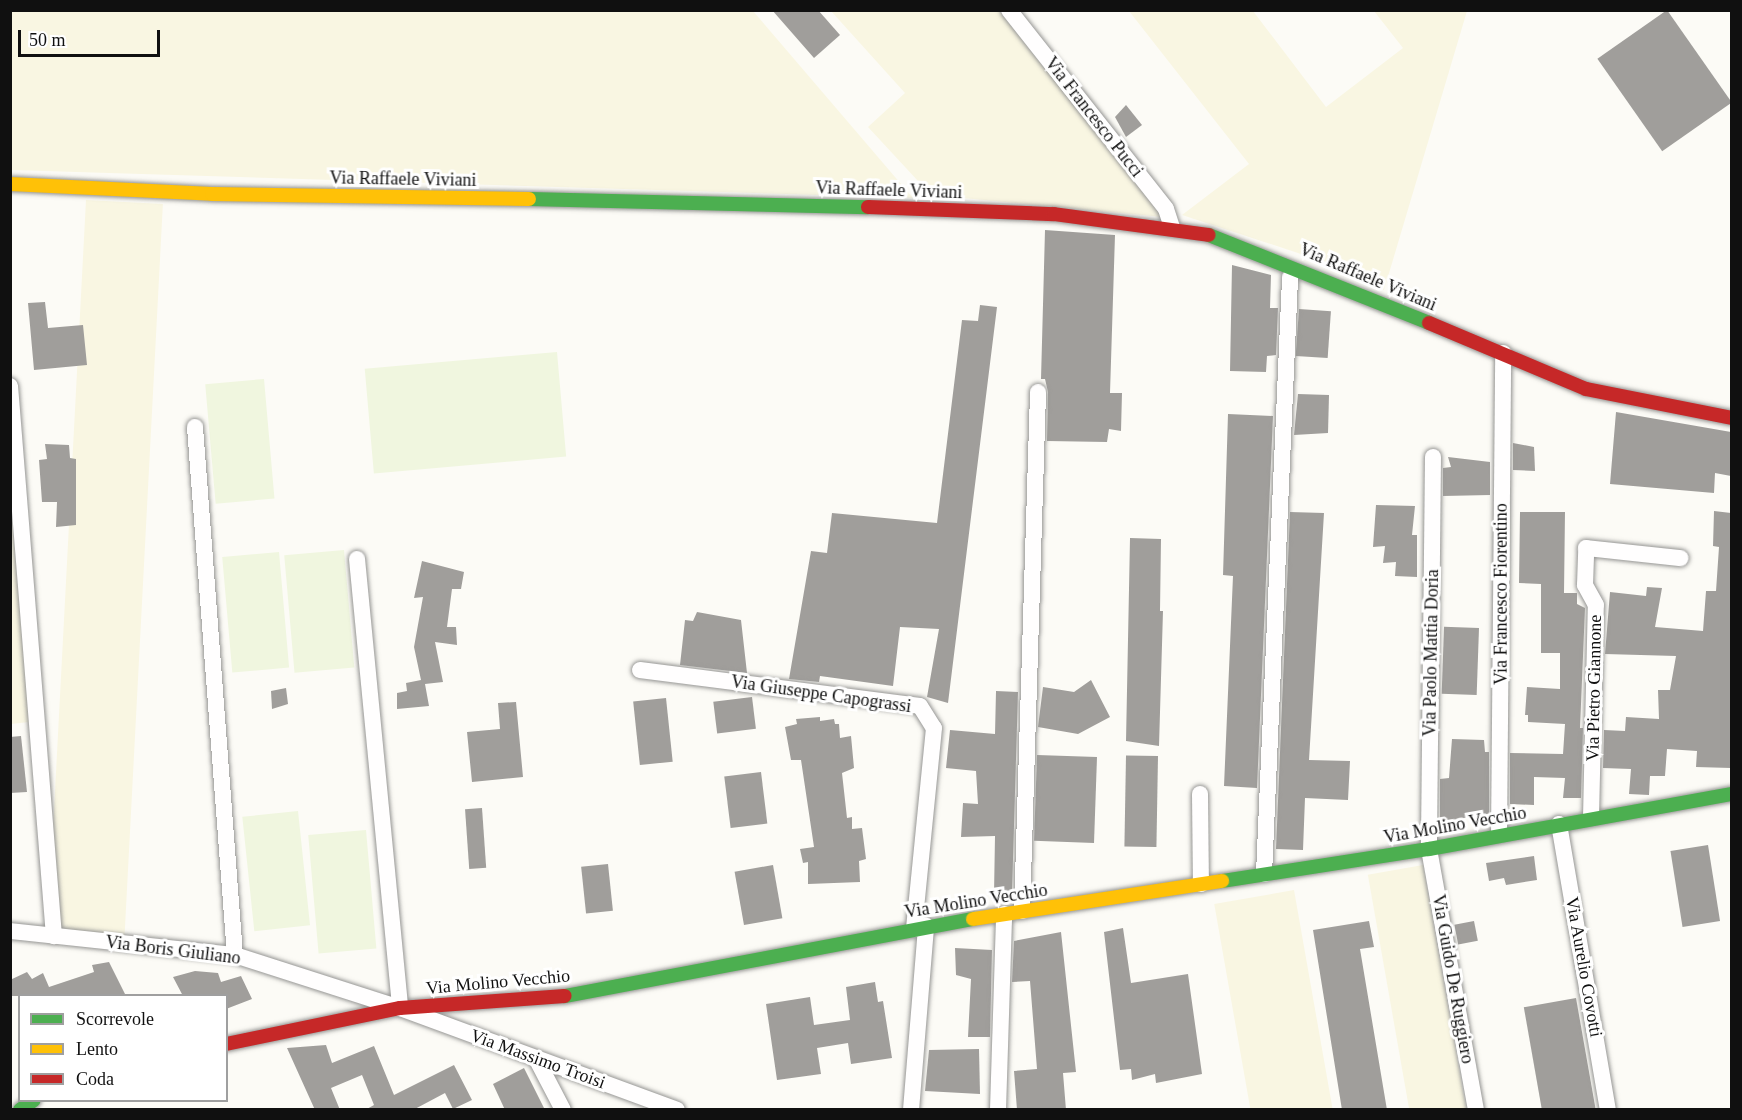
<!DOCTYPE html>
<html>
<head>
<meta charset="utf-8">
<style>
	body { margin:0 }
	#map { position:relative; width:1742px; height:1120px; overflow:hidden; background:#fcfbf6; font-family:"Times New Roman",serif }
	div>[style] { position:absolute }
	.farmland>* { inset:0; background:#f9f6e2; transform-origin:0 0 }
	.pitch>* { inset:0; background:#f0f6df; transform-origin:0 0 }
	.building>* { inset:0; background:#a09e9b; transform-origin:0 0 }
	.roads { filter:drop-shadow(0 0 2px #969694) drop-shadow(0 0 2px #969694) }
	.street>* { height:16px; margin:-8px; padding:0 8px; transform-origin:8px; border-radius:8px; background:#fffefe }
	.fast>* { height:14px; margin:-7px; padding:0 7px; transform-origin:7px; border-radius:7px; background:#4caf50 }
	.slow>* { height:14px; margin:-7px; padding:0 7px; transform-origin:7px; border-radius:7px; background:#ffc107 }
	.jam>* { height:14px; margin:-7px; padding:0 7px; transform-origin:7px; border-radius:7px; background:#c62828 }
	span { translate:-50% -50%; white-space:nowrap; text-align:center; line-height:1.15; -webkit-text-stroke:6px #fff; paint-order:stroke }
	.street-label { font-size:18px; color:#101010 }
	.frame { position:absolute; inset:0; border:12px solid #101010; pointer-events:none }
	.legend { position:absolute; left:18px; top:994px; width:210px; height:108px; box-sizing:border-box; background:#fff; border:2px solid #9f9f9f; margin:0; padding:8px 10px; list-style:none; font-size:18px; color:#101010 }
	.legend li { display:flex; align-items:center; gap:12px; height:30px }
	.legend b { width:30px; border:2px solid #9f9f9f }
	.scale { position:absolute; left:18px; top:30px; width:142px; height:27px; box-sizing:border-box; border:3px solid #101010; border-top:0; padding-left:8px; font-size:18px; line-height:21px; white-space:nowrap; color:#101010; -webkit-text-stroke:4px #fff; paint-order:stroke }
</style>
</head>
<body>
<div id="map">
	<div class="farmland">
		<div style="clip-path:polygon(10px 11px,753px 11px,913px 198px,11px 170px)"></div>
		<div style="clip-path:polygon(831px 11px,999px 11px,1162px 217px,931px 195px,868px 127px,905px 93px)"></div>
		<div style="clip-path:polygon(1129px 11px,1253px 11px,1326px 107px,1403px 48px,1374px 11px,1467px 11px,1384px 290px,1298px 253px,1182px 215px,1249px 164px)"></div>
		<div style="left:86px;top:200px;width:77px;height:736px;rotate:3deg"></div>
		<div style="clip-path:polygon(10px 496px,29px 722px,11px 724px,10px 724px)"></div>
		<div style="left:1423px;top:865px;width:247px;height:56px;rotate:80deg"></div>
		<div style="left:1294px;top:890px;width:222px;height:81px;rotate:80deg"></div>
	</div>
	<div class="pitch">
		<div style="left:557px;top:352px;width:105px;height:193px;rotate:85deg"></div>
		<div style="left:264px;top:379px;width:120px;height:59px;rotate:85deg"></div>
		<div style="left:344px;top:550px;width:118px;height:60px;rotate:85deg"></div>
		<div style="left:279px;top:552px;width:116px;height:57px;rotate:85deg"></div>
		<div style="left:298px;top:811px;width:115px;height:56px;rotate:84deg"></div>
		<div style="left:366px;top:830px;width:119px;height:58px;rotate:85deg"></div>
	</div>
	<div class="building">
		<div style="clip-path:polygon(772px 10px,818px 10px,840px 35px,814px 58px)"></div>
		<div style="left:1667px;top:10px;width:113px;height:85px;rotate:55deg"></div>
		<div style="clip-path:polygon(1126px 105px,1142px 125px,1126px 137px,1115px 117px)"></div>
		<div style="clip-path:polygon(1045px 230px,1115px 235px,1110px 393px,1122px 393px,1121px 431px,1109px 429px,1107px 442px,1047px 441px,1048px 392px,1045px 379px,1041px 379px)"></div>
		<div style="clip-path:polygon(1232px 265px,1271px 275px,1270px 308px,1278px 308px,1276px 355px,1267px 356px,1266px 372px,1230px 371px)"></div>
		<div style="clip-path:polygon(45px 302px,48px 328px,83px 325px,87px 365px,34px 370px,28px 303px)"></div>
		<div style="clip-path:polygon(980px 305px,997px 307px,948px 703px,927px 697px,939px 629px,900px 627px,893px 686px,820px 676px,819px 682px,789px 679px,811px 551px,827px 553px,832px 513px,937px 523px,962px 320px,978px 321px)"></div>
		<div style="left:1299px;top:309px;width:32px;height:47px;rotate:4deg"></div>
		<div style="clip-path:polygon(1298px 394px,1329px 395px,1328px 433px,1294px 435px)"></div>
		<div style="clip-path:polygon(1616px 412px,1731px 432px,1731px 476px,1715px 473px,1714px 493px,1610px 484px)"></div>
		<div style="clip-path:polygon(1228px 414px,1273px 416px,1257px 788px,1224px 786px,1233px 576px,1223px 575px)"></div>
		<div style="clip-path:polygon(1513px 443px,1534px 447px,1535px 471px,1513px 470px)"></div>
		<div style="clip-path:polygon(45px 444px,69px 445px,70px 458px,76px 459px,76px 525px,56px 527px,57px 502px,42px 502px,39px 460px,47px 459px)"></div>
		<div style="clip-path:polygon(1448px 457px,1490px 462px,1490px 495px,1443px 496px,1443px 468px,1451px 467px)"></div>
		<div style="clip-path:polygon(1376px 505px,1415px 506px,1412px 535px,1417px 535px,1417px 577px,1395px 576px,1396px 562px,1383px 563px,1385px 546px,1373px 547px)"></div>
		<div style="clip-path:polygon(1714px 511px,1731px 513px,1731px 768px,1696px 767px,1697px 751px,1667px 749px,1665px 776px,1650px 776px,1649px 795px,1629px 794px,1631px 769px,1603px 768px,1604px 730px,1625px 731px,1626px 717px,1659px 719px,1658px 690px,1670px 690px,1676px 656px,1605px 654px,1610px 592px,1646px 596px,1647px 587px,1662px 588px,1655px 627px,1703px 631px,1706px 591px,1716px 591px,1719px 547px,1713px 546px)"></div>
		<div style="clip-path:polygon(1290px 512px,1324px 513px,1309px 760px,1350px 761px,1348px 800px,1305px 798px,1303px 850px,1276px 849px)"></div>
		<div style="clip-path:polygon(1520px 512px,1565px 512px,1564px 593px,1577px 593px,1577px 604px,1585px 608px,1580px 728px,1583px 728px,1581px 798px,1563px 798px,1565px 778px,1534px 777px,1534px 805px,1510px 804px,1510px 753px,1563px 754px,1565px 724px,1528px 722px,1528px 715px,1525px 715px,1527px 687px,1560px 689px,1560px 653px,1541px 653px,1541px 584px,1519px 583px)"></div>
		<div style="clip-path:polygon(1130px 538px,1161px 539px,1160px 611px,1163px 611px,1159px 746px,1126px 741px)"></div>
		<div style="clip-path:polygon(422px 561px,464px 572px,461px 589px,452px 589px,447px 627px,456px 627px,457px 645px,435px 642px,443px 682px,425px 684px,429px 706px,397px 709px,397px 693px,407px 691px,406px 683px,421px 680px,414px 647px,423px 597px,414px 598px)"></div>
		<div style="clip-path:polygon(697px 612px,741px 620px,747px 673px,680px 665px,685px 620px,693px 621px)"></div>
		<div style="left:1479px;top:628px;width:67px;height:35px;rotate:92deg"></div>
		<div style="clip-path:polygon(1091px 680px,1110px 717px,1078px 734px,1038px 727px,1043px 687px,1074px 692px)"></div>
		<div style="clip-path:polygon(286px 688px,288px 704px,272px 709px,271px 691px)"></div>
		<div style="clip-path:polygon(996px 691px,1018px 692px,1012px 893px,994px 894px,995px 836px,961px 837px,963px 803px,978px 804px,976px 771px,946px 768px,950px 730px,995px 734px)"></div>
		<div style="left:752px;top:697px;width:32px;height:39px;rotate:83deg"></div>
		<div style="left:666px;top:698px;width:64px;height:33px;rotate:84deg"></div>
		<div style="clip-path:polygon(516px 702px,523px 777px,472px 782px,467px 732px,500px 729px,498px 703px)"></div>
		<div style="clip-path:polygon(820px 717px,820px 721px,834px 719px,835px 724px,839px 724px,840px 738px,851px 736px,854px 768px,842px 773px,847px 818px,852px 817px,852px 829px,862px 828px,866px 859px,859px 861px,860px 882px,808px 884px,808px 862px,803px 863px,800px 849px,814px 847px,801px 760px,791px 760px,785px 727px,797px 724px,796px 719px)"></div>
		<div style="clip-path:polygon(21px 736px,27px 792px,10px 793px,10px 737px)"></div>
		<div style="clip-path:polygon(1452px 739px,1484px 740px,1485px 752px,1489px 752px,1489px 814px,1440px 822px,1440px 779px,1449px 778px)"></div>
		<div style="left:1158px;top:756px;width:91px;height:32px;rotate:91deg"></div>
		<div style="left:1097px;top:757px;width:86px;height:60px;rotate:92deg"></div>
		<div style="left:761px;top:772px;width:52px;height:37px;rotate:83deg"></div>
		<div style="left:482px;top:808px;width:60px;height:17px;rotate:86deg"></div>
		<div style="left:1708px;top:845px;width:77px;height:38px;rotate:81deg"></div>
		<div style="clip-path:polygon(1534px 856px,1537px 880px,1506px 885px,1504px 878px,1489px 881px,1486px 863px)"></div>
		<div style="left:608px;top:864px;width:47px;height:27px;rotate:84deg"></div>
		<div style="left:773px;top:865px;width:54px;height:39px;rotate:80deg"></div>
		<div style="clip-path:polygon(1369px 921px,1374px 947px,1360px 949px,1387px 1110px,1342px 1110px,1313px 930px)"></div>
		<div style="left:1474px;top:921px;width:20px;height:20px;rotate:79deg"></div>
		<div style="clip-path:polygon(1123px 928px,1131px 983px,1188px 974px,1202px 1074px,1156px 1083px,1155px 1074px,1132px 1080px,1131px 1069px,1120px 1070px,1104px 932px)"></div>
		<div style="clip-path:polygon(1061px 932px,1076px 1072px,1063px 1073px,1066px 1110px,1017px 1110px,1014px 1071px,1037px 1069px,1030px 981px,1012px 982px,1014px 941px)"></div>
		<div style="clip-path:polygon(955px 948px,992px 950px,990px 1037px,968px 1037px,971px 979px,956px 975px)"></div>
		<div style="clip-path:polygon(109px 962px,126px 996px,10px 996px,10px 980px,27px 972px,32px 979px,43px 973px,49px 987px,94px 972px,92px 965px)"></div>
		<div style="clip-path:polygon(195px 971px,218px 973px,221px 982px,241px 976px,252px 999px,226px 1009px,226px 996px,183px 996px,173px 977px)"></div>
		<div style="clip-path:polygon(875px 982px,878px 1002px,883px 1001px,892px 1058px,851px 1064px,848px 1043px,817px 1048px,821px 1074px,777px 1080px,766px 1004px,810px 997px,814px 1025px,850px 1020px,846px 987px)"></div>
		<div style="left:1576px;top:998px;width:114px;height:53px;rotate:80deg"></div>
		<div style="clip-path:polygon(326px 1045px,332px 1063px,374px 1046px,394px 1095px,454px 1065px,472px 1100px,453px 1109px,445px 1093px,413px 1110px,365px 1110px,374px 1105px,362px 1075px,331px 1088px,340px 1110px,315px 1110px,287px 1048px)"></div>
		<div style="clip-path:polygon(979px 1049px,980px 1094px,925px 1091px,929px 1050px)"></div>
		<div style="clip-path:polygon(524px 1068px,545px 1110px,505px 1110px,493px 1084px)"></div>
	</div>
	<div class="roads">
		<div class="street">
			<div style="left:1009px;top:10px;width:253px;rotate:51.7deg"></div>
			<div style="left:1166px;top:209px;width:19px;rotate:72deg"></div>
			<div style="left:10px;top:386px;width:552px;rotate:85.43deg"></div>
			<div style="left:195px;top:427px;width:530px;rotate:85.67deg"></div>
			<div style="left:1433px;top:457px;width:392px;rotate:90.6deg"></div>
			<div style="left:1429px;top:849px;width:265px;rotate:79.8deg"></div>
			<div style="left:357px;top:559px;width:451px;rotate:84.5deg"></div>
			<div style="left:640px;top:670px;width:282px;rotate:7.3deg"></div>
			<div style="left:920px;top:706px;width:26px;rotate:58deg"></div>
			<div style="left:934px;top:728px;width:202px;rotate:95.7deg"></div>
			<div style="left:1200px;top:794px;width:90px;rotate:89.4deg"></div>
			<div style="left:1591px;top:818px;width:213px;rotate:-88.7deg"></div>
			<div style="left:1596px;top:605px;width:23px;rotate:-119deg"></div>
			<div style="left:1585px;top:585px;width:37px;rotate:-88deg"></div>
			<div style="left:1586px;top:548px;width:95px;rotate:6.1deg"></div>
			<div style="left:1559px;top:824px;width:290px;rotate:80.3deg"></div>
			<div style="left:1499px;top:835px;width:482px;rotate:-89.5deg"></div>
			<div style="left:1264px;top:874px;width:597px;rotate:-87.5deg"></div>
			<div style="left:1022px;top:911px;width:519px;rotate:-88.23deg"></div>
			<div style="left:10px;top:931px;width:226px;rotate:6.1deg"></div>
			<div style="left:235px;top:955px;width:173px;rotate:17.8deg"></div>
			<div style="left:400px;top:1008px;width:295px;rotate:20.2deg"></div>
			<div style="left:537px;top:1060px;width:56px;rotate:62.5deg"></div>
			<div style="left:911px;top:1110px;width:185px;rotate:-85.3deg"></div>
			<div style="left:998px;top:1110px;width:196px;rotate:-88.2deg"></div>
		</div>
		<div class="fast">
			<div style="left:529px;top:199px;width:339px;rotate:1.4deg"></div>
			<div style="left:1209px;top:235px;width:237px;rotate:21.8deg"></div>
			<div style="left:1222px;top:881px;width:209px;rotate:-8.8deg"></div>
			<div style="left:1429px;top:849px;width:308px;rotate:-10.3deg"></div>
			<div style="left:565px;top:996px;width:415px;rotate:-10.7deg"></div>
			<div style="left:20px;top:1110px;width:17px;rotate:-36deg"></div>
		</div>
		<div class="slow">
			<div style="left:10px;top:184px;width:202px;rotate:2.8deg"></div>
			<div style="left:212px;top:194px;width:317px;rotate:0.9deg"></div>
			<div style="left:973px;top:919px;width:252px;rotate:-8.7deg"></div>
		</div>
		<div class="jam">
			<div style="left:868px;top:207px;width:186px;rotate:2.2deg"></div>
			<div style="left:1054px;top:214px;width:156px;rotate:7.7deg"></div>
			<div style="left:1429px;top:323px;width:170px;rotate:22.8deg"></div>
			<div style="left:1586px;top:389px;width:149px;rotate:11.2deg"></div>
			<div style="left:226px;top:1044px;width:178px;rotate:-11.7deg"></div>
			<div style="left:400px;top:1008px;width:165px;rotate:-4.2deg"></div>
		</div>
	</div>
	<div class="street-label">
		<span style="left:1094px;top:117px;rotate:52deg">Via Francesco Pucci</span>
		<span style="left:403px;top:179px;rotate:1deg">Via Raffaele Viviani</span>
		<span style="left:889px;top:190px;rotate:2deg">Via Raffaele Viviani</span>
		<span style="left:1368px;top:277px;rotate:23deg">Via Raffaele Viviani</span>
		<span style="left:1501px;top:594px;rotate:-90deg">Via Francesco Fiorentino</span>
		<span style="left:1431px;top:653px;rotate:-89deg">Via Paolo Mattia Doria</span>
		<span style="left:1594px;top:688px;rotate:-89deg">Via Pietro Giannone</span>
		<span style="left:821px;top:694px;rotate:8deg">Via Giuseppe Capograssi</span>
		<span style="left:1455px;top:825px;rotate:-10deg">Via Molino Vecchio</span>
		<span style="left:976px;top:901px;rotate:-9deg">Via Molino Vecchio</span>
		<span style="left:173px;top:950px;rotate:7deg">Via Boris Giuliano</span>
		<span style="left:1584px;top:967px;rotate:80deg">Via Aurelio Covotti</span>
		<span style="left:1453px;top:979px;rotate:80deg">Via Guido De Ruggiero</span>
		<span style="left:498px;top:982px;rotate:-5deg">Via Molino Vecchio</span>
		<span style="left:538px;top:1059px;rotate:20deg">Via Massimo Troisi</span>
	</div>
	<div class="frame"></div>
	<ul class="legend">
	<li><b style="height:8px;background:#4caf50"></b>Scorrevole</li>
	<li><b style="height:8px;background:#ffc107"></b>Lento</li>
	<li><b style="height:8px;background:#c62828"></b>Coda</li>
	</ul>
	<div class="scale">50 m</div>
</div>
</body>
</html>
